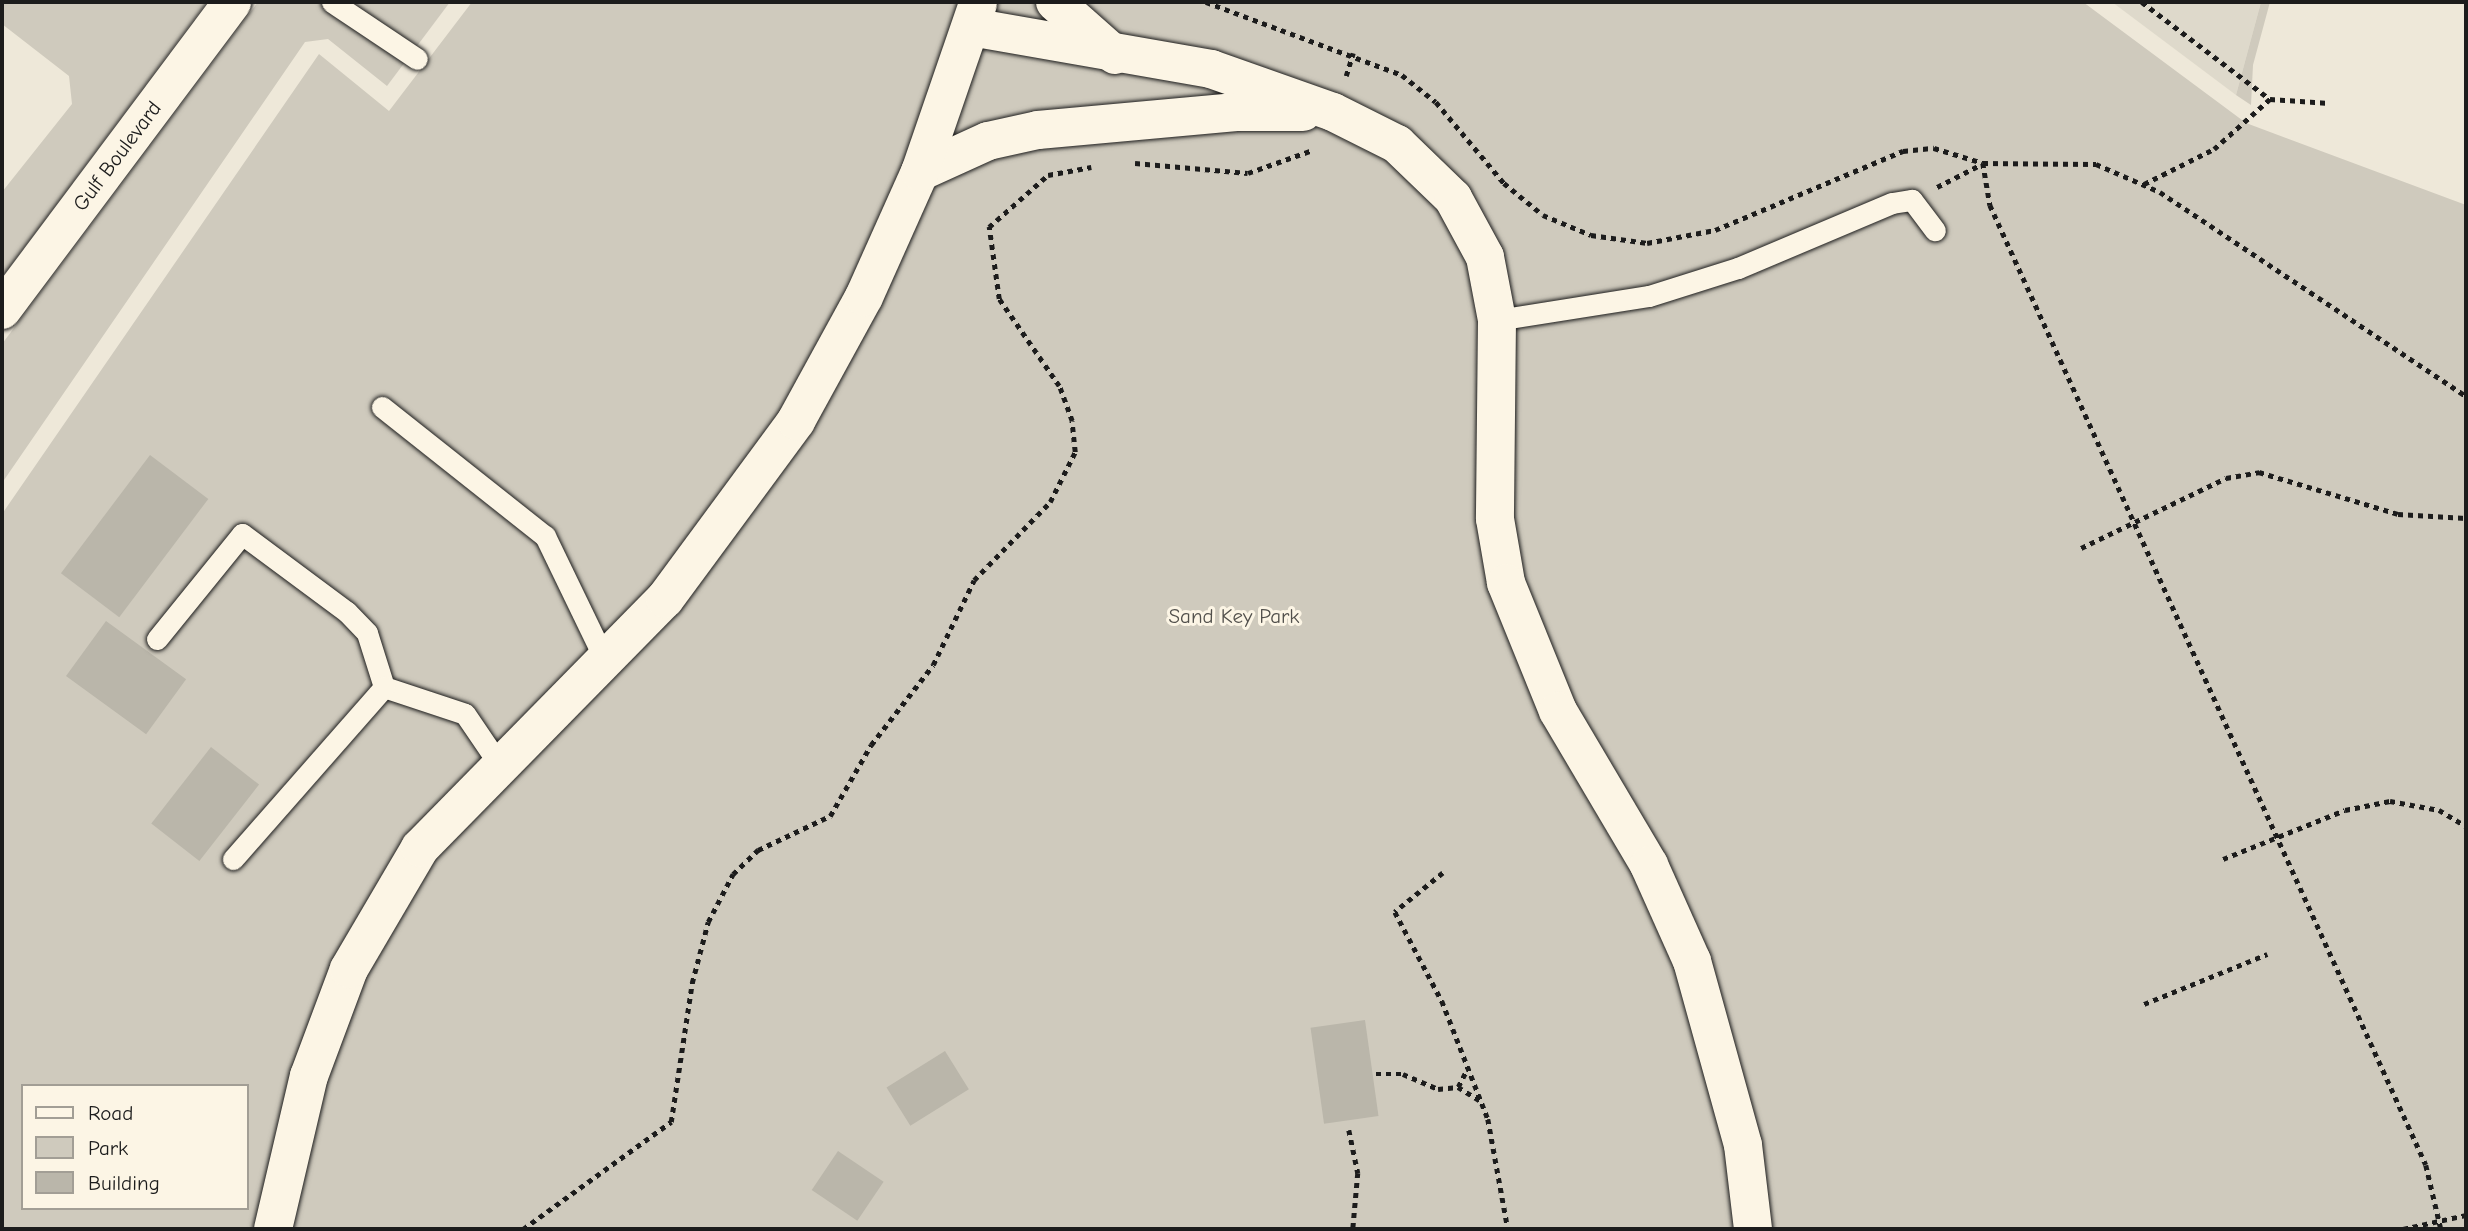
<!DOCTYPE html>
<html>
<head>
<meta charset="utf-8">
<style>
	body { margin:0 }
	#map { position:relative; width:2468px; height:1231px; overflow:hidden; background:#eee8d9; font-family:"Comic Neue",sans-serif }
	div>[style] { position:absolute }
	.built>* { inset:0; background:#ded9cb }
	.green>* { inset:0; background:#cfcabd }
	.building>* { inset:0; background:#bab6aa; transform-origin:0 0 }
	.path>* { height:4.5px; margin-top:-2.25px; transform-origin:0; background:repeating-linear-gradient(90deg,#1c1c1c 0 5px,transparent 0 10px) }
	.roads { filter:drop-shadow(0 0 2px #1c1c1c) drop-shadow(0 0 2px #1c1c1c) }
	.lane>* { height:21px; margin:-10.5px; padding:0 10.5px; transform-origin:10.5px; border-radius:10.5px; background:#fcf5e5 }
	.street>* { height:38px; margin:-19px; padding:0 19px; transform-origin:19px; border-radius:19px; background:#fcf5e5 }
	.primary>* { height:38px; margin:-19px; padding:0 19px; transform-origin:19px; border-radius:19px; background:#fcf5e5 }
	span { translate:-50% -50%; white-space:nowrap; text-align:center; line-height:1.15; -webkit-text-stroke:6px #fcf5e5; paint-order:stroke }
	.street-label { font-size:21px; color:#1c1c1c }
	.park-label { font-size:21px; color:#52504c }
	.frame { position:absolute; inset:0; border:4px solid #1c1c1c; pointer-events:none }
	.legend { position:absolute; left:21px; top:1084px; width:228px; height:126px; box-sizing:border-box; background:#fcf5e5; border:2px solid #a29e95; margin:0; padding:9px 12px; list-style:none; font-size:21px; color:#1c1c1c }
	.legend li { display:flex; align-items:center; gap:14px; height:35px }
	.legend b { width:35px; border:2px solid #a29e95 }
</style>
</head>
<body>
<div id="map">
	<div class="built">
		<div style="clip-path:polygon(2112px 2px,2261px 2px,2236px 95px)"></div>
	</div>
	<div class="green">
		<div style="clip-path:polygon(2px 2px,207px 2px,2px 277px,2px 192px,72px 104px,69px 76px,2px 24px)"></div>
		<div style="clip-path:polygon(258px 2px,450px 2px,387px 86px,328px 39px,305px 42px,2px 483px,2px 344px)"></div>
		<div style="clip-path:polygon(evenodd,472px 2px,2083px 2px,2246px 123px,2466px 205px,2466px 1229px,2px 1229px,2px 514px,319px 54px,389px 111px,472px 2px,23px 1086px,247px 1086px,247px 1208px,23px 1208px,23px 1086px)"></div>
		<div style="clip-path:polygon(2261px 2px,2270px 2px,2253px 65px,2251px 105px,2236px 95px)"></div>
	</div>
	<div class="building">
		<div style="left:150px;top:455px;width:73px;height:148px;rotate:37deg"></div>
		<div style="left:106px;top:621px;width:99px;height:68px;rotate:36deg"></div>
		<div style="left:211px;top:747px;width:61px;height:97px;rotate:38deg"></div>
		<div style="left:1365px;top:1020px;width:97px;height:55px;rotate:82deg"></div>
		<div style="left:945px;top:1051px;width:45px;height:69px;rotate:58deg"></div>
		<div style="left:838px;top:1151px;width:55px;height:47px;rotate:34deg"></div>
	</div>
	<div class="path">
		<div style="left:1206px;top:2px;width:209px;rotate:20.4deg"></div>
		<div style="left:1402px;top:75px;width:43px;rotate:38.5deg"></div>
		<div style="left:1436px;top:102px;width:106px;rotate:50deg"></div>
		<div style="left:1504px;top:183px;width:50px;rotate:39.4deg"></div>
		<div style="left:1543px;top:215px;width:52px;rotate:22.6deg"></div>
		<div style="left:1591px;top:235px;width:57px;rotate:8.1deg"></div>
		<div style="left:1647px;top:243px;width:69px;rotate:-10.8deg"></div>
		<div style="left:1715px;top:230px;width:204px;rotate:-22.8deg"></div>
		<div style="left:1903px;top:151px;width:31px;rotate:-6deg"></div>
		<div style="left:1934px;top:148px;width:51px;rotate:17deg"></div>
		<div style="left:1983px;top:163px;width:113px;rotate:0.5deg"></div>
		<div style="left:2096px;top:164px;width:70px;rotate:23.6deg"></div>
		<div style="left:2160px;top:192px;width:368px;rotate:33.7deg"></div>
		<div style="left:2142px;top:2px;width:161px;rotate:37.2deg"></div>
		<div style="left:1346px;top:76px;width:24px;rotate:-73deg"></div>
		<div style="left:1135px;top:163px;width:113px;rotate:5.1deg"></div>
		<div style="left:1248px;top:173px;width:66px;rotate:-19.5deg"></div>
		<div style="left:1983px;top:163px;width:43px;rotate:80.5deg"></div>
		<div style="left:1990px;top:205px;width:1054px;rotate:65.57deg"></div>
		<div style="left:2426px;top:1165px;width:66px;rotate:76.8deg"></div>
		<div style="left:2144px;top:184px;width:78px;rotate:-26.6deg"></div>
		<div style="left:2214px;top:149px;width:75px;rotate:-41.8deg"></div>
		<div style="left:2270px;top:99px;width:59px;rotate:3.9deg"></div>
		<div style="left:1937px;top:187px;width:51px;rotate:-27.1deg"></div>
		<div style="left:2081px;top:548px;width:161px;rotate:-25.8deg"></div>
		<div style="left:2226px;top:478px;width:34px;rotate:-10deg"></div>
		<div style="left:2259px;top:472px;width:145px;rotate:16.8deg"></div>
		<div style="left:2398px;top:514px;width:68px;rotate:3.4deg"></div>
		<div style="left:2223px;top:859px;width:131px;rotate:-21.9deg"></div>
		<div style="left:2345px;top:810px;width:46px;rotate:-11.3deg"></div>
		<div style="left:2390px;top:801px;width:50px;rotate:10.4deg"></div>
		<div style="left:2439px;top:810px;width:31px;rotate:31deg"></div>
		<div style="left:1443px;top:873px;width:62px;rotate:140.9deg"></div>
		<div style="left:1395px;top:912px;width:101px;rotate:62.2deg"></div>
		<div style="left:1442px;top:1001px;width:127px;rotate:68.7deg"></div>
		<div style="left:1488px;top:1119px;width:112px;rotate:79.7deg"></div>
		<div style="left:2144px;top:1004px;width:133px;rotate:-22.1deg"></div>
		<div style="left:1376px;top:1074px;width:27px"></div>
		<div style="left:1403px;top:1074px;width:38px;rotate:23deg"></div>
		<div style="left:1438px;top:1089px;width:20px;rotate:-6deg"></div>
		<div style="left:1458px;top:1087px;width:26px;rotate:32deg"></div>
		<div style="left:1458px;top:1087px;width:22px;rotate:-63deg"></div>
		<div style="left:1349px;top:1130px;width:44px;rotate:78.2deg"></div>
		<div style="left:1358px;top:1173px;width:56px;rotate:95.1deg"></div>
		<div style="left:523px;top:1229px;width:183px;rotate:-35.9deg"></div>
		<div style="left:671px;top:1122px;width:141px;rotate:-81.4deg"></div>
		<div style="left:692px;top:983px;width:63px;rotate:-75.3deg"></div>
		<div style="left:708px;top:922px;width:54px;rotate:-62.5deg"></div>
		<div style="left:733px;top:874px;width:35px;rotate:-44deg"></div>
		<div style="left:758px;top:850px;width:80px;rotate:-25.3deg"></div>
		<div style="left:830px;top:816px;width:82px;rotate:-60deg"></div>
		<div style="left:871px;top:745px;width:101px;rotate:-52.2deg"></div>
		<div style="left:933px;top:665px;width:94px;rotate:-64.2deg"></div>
		<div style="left:974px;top:580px;width:109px;rotate:-45.7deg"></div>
		<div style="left:1050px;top:502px;width:56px;rotate:-63.4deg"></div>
		<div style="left:1075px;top:452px;width:31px;rotate:-96deg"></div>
		<div style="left:1072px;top:421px;width:37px;rotate:-110deg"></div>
		<div style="left:1059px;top:386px;width:106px;rotate:-124.6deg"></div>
		<div style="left:999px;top:299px;width:73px;rotate:-97.9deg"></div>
		<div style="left:989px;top:227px;width:79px;rotate:-41.4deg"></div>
		<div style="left:1048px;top:175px;width:44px;rotate:-10.5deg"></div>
		<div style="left:2403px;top:1229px;width:65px;rotate:-12.5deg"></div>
	</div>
	<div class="roads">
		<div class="lane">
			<div style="left:332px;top:2px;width:102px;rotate:33.8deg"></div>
			<div style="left:1497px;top:320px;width:154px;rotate:-9deg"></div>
			<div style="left:1649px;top:296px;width:93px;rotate:-17.5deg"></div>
			<div style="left:1738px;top:268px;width:167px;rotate:-22.9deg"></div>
			<div style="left:1892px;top:203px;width:20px;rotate:-9deg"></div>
			<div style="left:1912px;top:200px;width:38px;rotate:53deg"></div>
			<div style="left:382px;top:407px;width:208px;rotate:38.4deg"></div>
			<div style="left:545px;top:536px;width:140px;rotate:64.2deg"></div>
			<div style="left:157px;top:639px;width:135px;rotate:-51deg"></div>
			<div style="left:242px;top:534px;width:131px;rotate:36.6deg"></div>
			<div style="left:347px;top:612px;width:29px;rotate:46deg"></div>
			<div style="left:367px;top:633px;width:57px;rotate:72.5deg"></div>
			<div style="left:384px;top:687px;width:85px;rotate:18.4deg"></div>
			<div style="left:465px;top:714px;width:60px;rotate:55.8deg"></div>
			<div style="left:233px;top:859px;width:229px;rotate:-48.7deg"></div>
		</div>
		<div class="street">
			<div style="left:1055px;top:2px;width:80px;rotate:41.5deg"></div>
			<div style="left:971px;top:27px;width:244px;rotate:9.9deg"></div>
			<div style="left:1211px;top:69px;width:129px;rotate:19.4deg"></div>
			<div style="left:1333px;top:112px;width:72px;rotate:26.6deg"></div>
			<div style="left:1397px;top:144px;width:78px;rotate:44deg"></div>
			<div style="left:1453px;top:198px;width:67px;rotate:61.5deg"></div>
			<div style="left:1485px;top:257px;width:64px;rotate:79.2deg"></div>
			<div style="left:1497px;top:320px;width:199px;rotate:90.6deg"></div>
			<div style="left:1495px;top:519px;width:65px;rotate:80.2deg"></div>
			<div style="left:1506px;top:583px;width:138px;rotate:67.9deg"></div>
			<div style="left:1558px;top:711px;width:179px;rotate:59.4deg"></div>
			<div style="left:1649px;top:865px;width:105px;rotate:65.9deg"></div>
			<div style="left:1692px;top:961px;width:191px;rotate:74.5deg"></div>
			<div style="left:1743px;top:1145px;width:85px;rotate:83.2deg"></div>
			<div style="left:920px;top:172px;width:75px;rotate:-24.5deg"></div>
			<div style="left:988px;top:141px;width:51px;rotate:-12.4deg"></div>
			<div style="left:1038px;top:130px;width:199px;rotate:-5.2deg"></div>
			<div style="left:1236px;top:112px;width:67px"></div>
			<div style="left:273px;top:1229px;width:157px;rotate:-76.8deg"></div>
			<div style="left:309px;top:1076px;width:114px;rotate:-69.5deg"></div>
			<div style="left:349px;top:969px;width:140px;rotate:-59.6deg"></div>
			<div style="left:420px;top:848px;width:349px;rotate:-45.5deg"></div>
			<div style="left:665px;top:599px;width:221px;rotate:-53.6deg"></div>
			<div style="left:796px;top:421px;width:141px;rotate:-61.3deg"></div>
			<div style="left:864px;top:297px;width:137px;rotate:-65.9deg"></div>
			<div style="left:920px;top:172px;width:178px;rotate:-71deg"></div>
		</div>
		<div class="primary">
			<div style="left:2px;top:310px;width:384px;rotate:-53.2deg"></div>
		</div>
	</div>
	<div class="street-label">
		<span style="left:117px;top:156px;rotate:-53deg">Gulf Boulevard</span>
	</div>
	<div class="park-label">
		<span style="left:1234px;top:616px">Sand Key Park</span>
	</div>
	<div class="frame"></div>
	<ul class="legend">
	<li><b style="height:9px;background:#fcf5e5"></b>Road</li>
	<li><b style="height:19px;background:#cfcabd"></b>Park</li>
	<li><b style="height:19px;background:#bab6aa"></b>Building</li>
	</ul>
</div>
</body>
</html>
